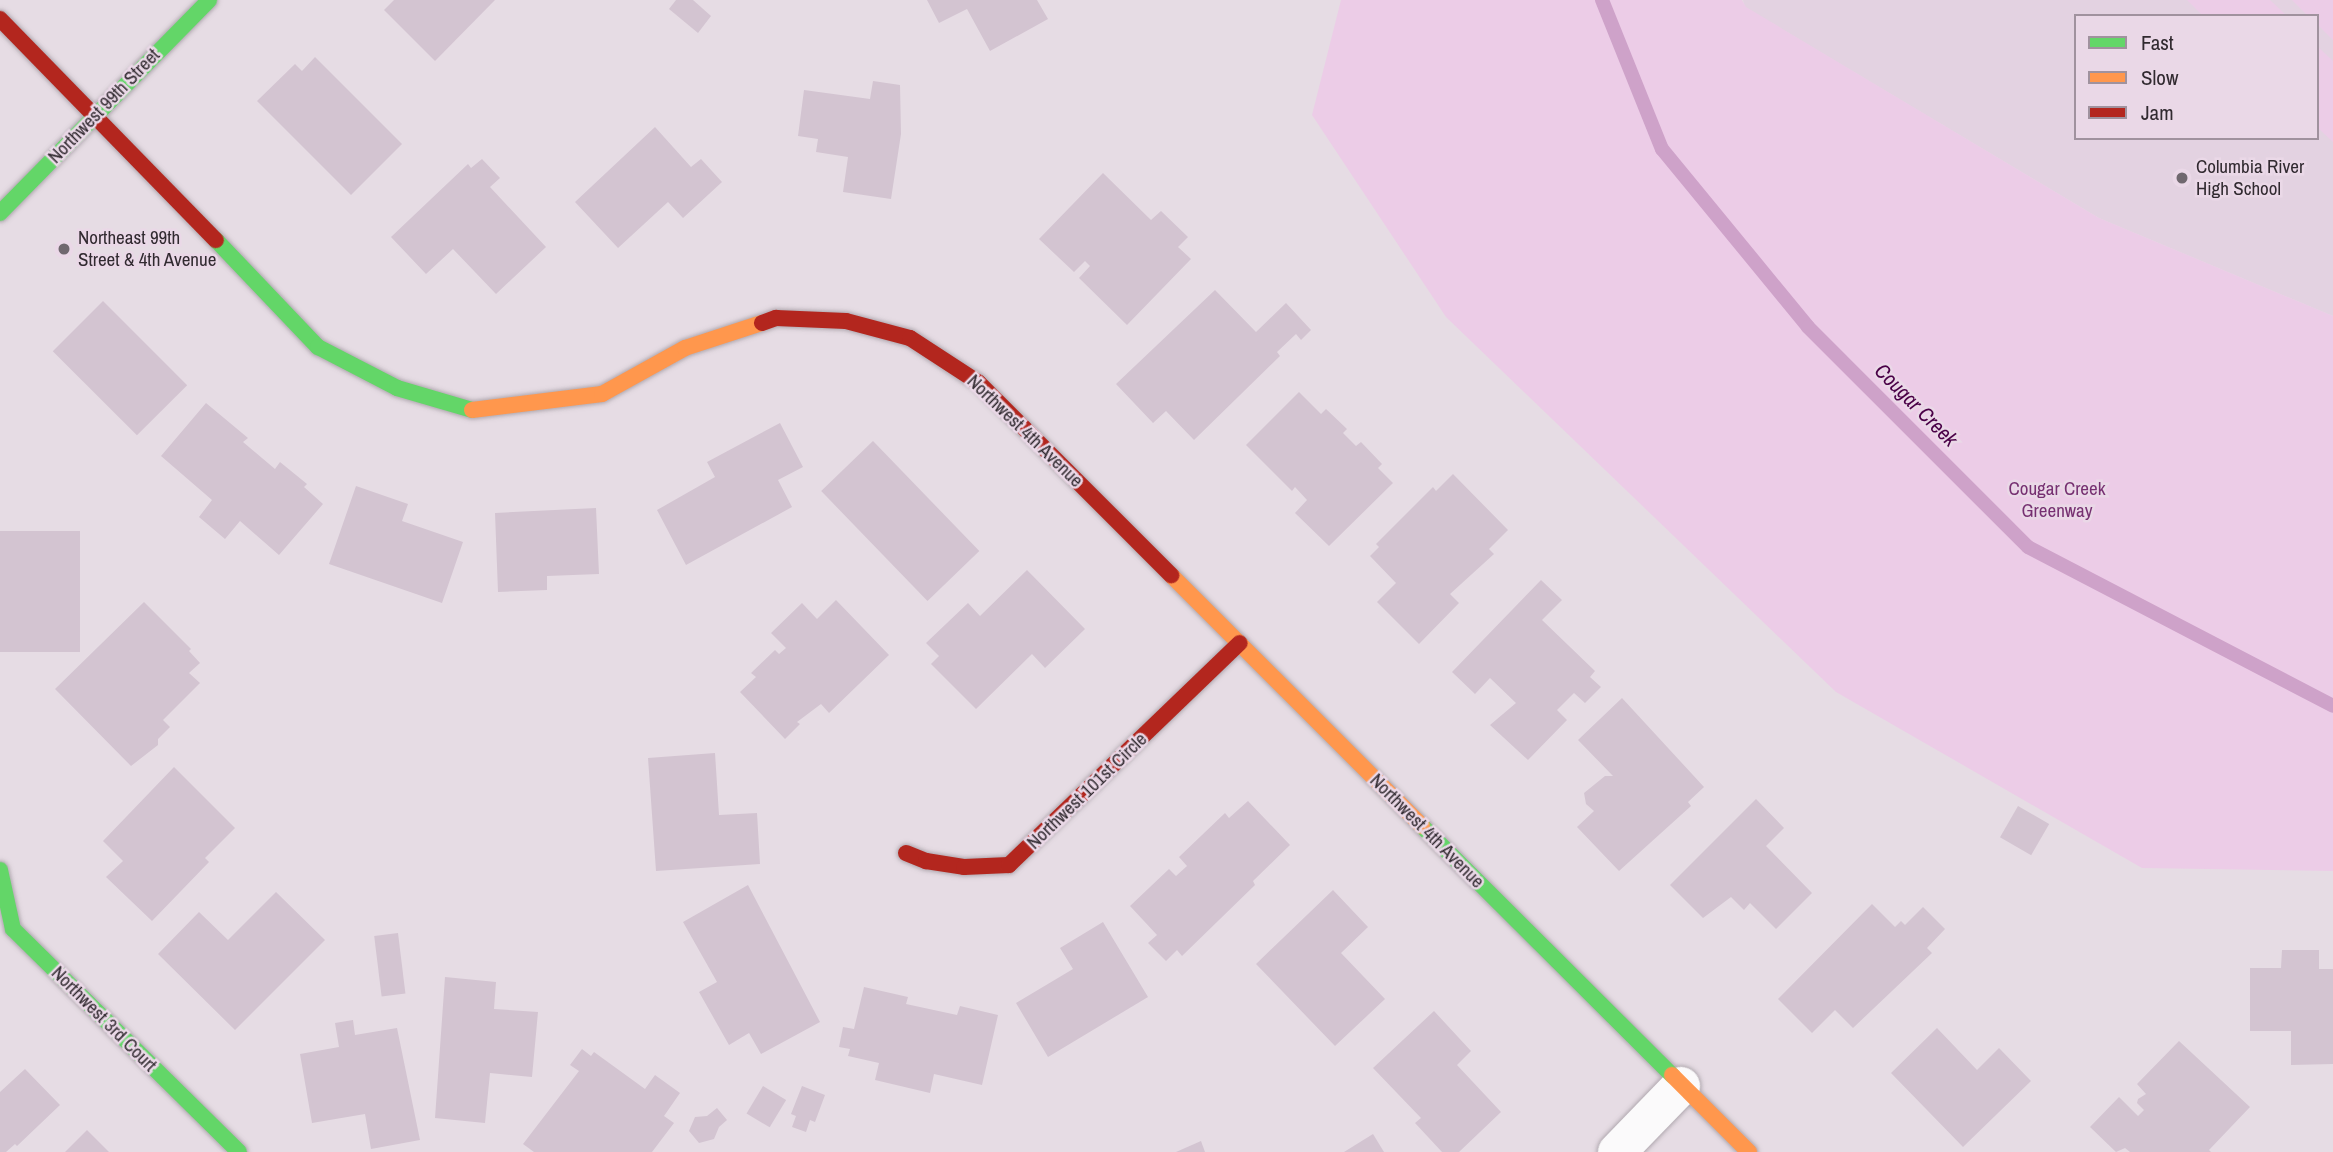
<!DOCTYPE html>
<html>
<head>
<meta charset="utf-8">
<style>
	body { margin:0 }
	#map { position:relative; width:2333px; height:1152px; overflow:hidden; background:#e6dce4; font-family:"Archivo Narrow",sans-serif }
	div>[style] { position:absolute }
	.built>* { inset:0; background:#e3d2e1 }
	.green>* { inset:0; background:#eccce7 }
	.stream>* { height:14px; margin:-7px; padding:0 7px; transform-origin:7px; border-radius:7px; background:#cea2c9 }
	.building>* { inset:0; background:#d3c4d1; transform-origin:0 0 }
	.roads { filter:drop-shadow(0 0 2px #b0a8af) drop-shadow(0 0 2px #b0a8af) }
	.street>* { height:38px; margin:-19px; padding:0 19px; transform-origin:19px; border-radius:19px; background:#fbfafb }
	.fast>* { height:16px; margin:-8px; padding:0 8px; transform-origin:8px; border-radius:8px; background:#63d668 }
	.slow>* { height:16px; margin:-8px; padding:0 8px; transform-origin:8px; border-radius:8px; background:#ff974d }
	.jam>* { height:16px; margin:-8px; padding:0 8px; transform-origin:8px; border-radius:8px; background:#b3261e }
	.dots>* { width:19px; height:19px; translate:-50% -50%; box-sizing:border-box; border:4px solid #ead8e7; border-radius:50% }
	span { translate:-50% -50%; white-space:nowrap; text-align:center; line-height:1.15; -webkit-text-stroke:5px #ead8e7; paint-order:stroke }
	.street-label { font-size:19px; color:#312a30 }
	.poi-label { font-size:19px; color:#312a30 }
	.left { translate:0 -50%; text-align:left }
	.park-label { font-size:19px; color:#763071 }
	.water-label { font-size:21px; color:#4a0047; font-style:italic }
	.legend { position:absolute; left:2074px; top:14px; width:245px; height:126px; box-sizing:border-box; background:#ead8e7; border:2px solid #a0929e; margin:0; padding:9px 12px; list-style:none; font-size:21px; color:#312a30 }
	.legend li { display:flex; align-items:center; gap:14px; height:35px }
	.legend b { width:35px; border:2px solid #a0929e }
</style>
</head>
<body>
<div id="map">
	<div class="built">
		<div style="clip-path:polygon(evenodd,1743px 0,2333px 0,2333px 316px,2099px 218px,1745px 7px,1743px 0,2076px 16px,2317px 16px,2317px 138px,2076px 138px,2076px 16px)"></div>
	</div>
	<div class="green">
		<div style="clip-path:polygon(1341px 0,1742px 0,1746px 7px,2099px 218px,2333px 316px,2333px 871px,2142px 868px,1836px 692px,1446px 317px,1312px 115px)"></div>
		<div style="clip-path:polygon(2187px 0,2270px 0,2287px 16px,2203px 16px)"></div>
		<div style="clip-path:polygon(2292px 0,2333px 0,2333px 40px,2317px 24px,2317px 16px,2308px 16px)"></div>
		<div style="clip-path:polygon(2317px 46px,2333px 61px,2333px 142px,2317px 127px)"></div>
	</div>
	<div class="stream">
		<div style="left:1602px;top:0;width:161px;rotate:68.1deg"></div>
		<div style="left:1662px;top:149px;width:230px;rotate:50.6deg"></div>
		<div style="left:1808px;top:327px;width:311px;rotate:45deg"></div>
		<div style="left:2028px;top:547px;width:344px;rotate:27.5deg"></div>
	</div>
	<div class="building">
		<div style="clip-path:polygon(394px 0,495px 0,435px 61px,384px 10px)"></div>
		<div style="clip-path:polygon(676px 0,693px 0,711px 16px,698px 33px,669px 9px)"></div>
		<div style="clip-path:polygon(927px 0,1037px 0,1048px 19px,990px 51px,967px 9px,939px 23px)"></div>
		<div style="clip-path:polygon(315px 57px,402px 144px,351px 195px,257px 101px,295px 64px,302px 71px)"></div>
		<div style="clip-path:polygon(873px 81px,900px 85px,901px 134px,891px 199px,843px 192px,848px 157px,816px 152px,818px 139px,798px 136px,804px 90px,870px 99px)"></div>
		<div style="clip-path:polygon(655px 127px,691px 167px,701px 159px,722px 182px,683px 218px,668px 202px,618px 248px,575px 202px)"></div>
		<div style="clip-path:polygon(482px 159px,500px 178px,490px 187px,546px 247px,496px 294px,453px 249px,426px 274px,391px 237px,468px 164px,471px 168px)"></div>
		<div style="clip-path:polygon(1103px 173px,1151px 220px,1161px 211px,1188px 237px,1178px 247px,1191px 259px,1127px 325px,1079px 278px,1090px 266px,1085px 261px,1074px 272px,1039px 239px)"></div>
		<div style="clip-path:polygon(1215px 290px,1256px 332px,1286px 303px,1311px 330px,1301px 340px,1296px 334px,1277px 352px,1280px 356px,1194px 440px,1166px 411px,1153px 423px,1116px 384px)"></div>
		<div style="left:103px;top:301px;width:119px;height:71px;rotate:45deg"></div>
		<div style="clip-path:polygon(1299px 392px,1321px 414px,1326px 409px,1347px 429px,1343px 433px,1356px 446px,1361px 442px,1382px 464px,1378px 468px,1393px 483px,1329px 546px,1295px 513px,1307px 500px,1295px 487px,1292px 491px,1246px 445px)"></div>
		<div style="clip-path:polygon(206px 403px,248px 438px,243px 442px,275px 469px,280px 462px,307px 484px,304px 487px,323px 504px,279px 555px,240px 521px,225px 539px,199px 517px,212px 500px,161px 456px)"></div>
		<div style="clip-path:polygon(780px 423px,803px 467px,778px 480px,792px 507px,686px 565px,657px 510px,715px 477px,707px 462px)"></div>
		<div style="left:873px;top:441px;width:153px;height:72px;rotate:46deg"></div>
		<div style="clip-path:polygon(1453px 474px,1508px 530px,1489px 549px,1494px 554px,1450px 594px,1459px 603px,1419px 644px,1377px 602px,1396px 583px,1370px 556px,1379px 547px,1376px 544px,1433px 487px,1436px 491px)"></div>
		<div style="clip-path:polygon(356px 486px,408px 504px,402px 521px,463px 542px,442px 603px,329px 564px)"></div>
		<div style="clip-path:polygon(596px 508px,599px 574px,547px 576px,547px 590px,498px 592px,495px 513px)"></div>
		<div style="left:0;top:531px;width:80px;height:121px"></div>
		<div style="clip-path:polygon(1027px 570px,1085px 629px,1045px 668px,1032px 654px,976px 709px,931px 664px,939px 656px,926px 643px,968px 603px,980px 616px)"></div>
		<div style="clip-path:polygon(1541px 580px,1562px 600px,1542px 620px,1595px 671px,1590px 677px,1601px 687px,1585px 703px,1574px 693px,1557px 710px,1567px 720px,1528px 760px,1490px 725px,1516px 703px,1490px 678px,1475px 694px,1452px 672px)"></div>
		<div style="clip-path:polygon(836px 600px,889px 655px,829px 713px,821px 704px,797px 722px,800px 724px,785px 739px,740px 692px,756px 677px,751px 673px,775px 650px,779px 654px,786px 648px,771px 633px,802px 603px,817px 619px)"></div>
		<div style="clip-path:polygon(144px 602px,191px 649px,189px 651px,200px 663px,189px 673px,200px 683px,163px 720px,170px 727px,158px 739px,158px 745px,131px 766px,55px 689px)"></div>
		<div style="clip-path:polygon(1622px 698px,1704px 787px,1688px 802px,1691px 806px,1619px 871px,1577px 827px,1594px 811px,1586px 804px,1584px 793px,1605px 776px,1613px 776px,1578px 740px)"></div>
		<div style="clip-path:polygon(715px 753px,719px 815px,757px 813px,760px 864px,656px 871px,648px 758px)"></div>
		<div style="clip-path:polygon(174px 767px,235px 828px,205px 858px,209px 862px,152px 921px,106px 877px,123px 861px,103px 841px)"></div>
		<div style="clip-path:polygon(1756px 799px,1784px 828px,1766px 846px,1812px 893px,1776px 929px,1750px 903px,1744px 910px,1731px 897px,1703px 918px,1670px 885px)"></div>
		<div style="clip-path:polygon(1248px 801px,1290px 845px,1253px 881px,1255px 885px,1182px 956px,1177px 950px,1166px 961px,1148px 943px,1157px 935px,1130px 906px,1169px 869px,1176px 876px,1187px 866px,1179px 857px,1225px 813px,1229px 818px)"></div>
		<div style="left:2018px;top:806px;width:36px;height:36px;rotate:30deg"></div>
		<div style="clip-path:polygon(748px 885px,820px 1022px,761px 1054px,749px 1033px,729px 1045px,699px 992px,717px 982px,683px 922px)"></div>
		<div style="clip-path:polygon(1333px 890px,1368px 927px,1341px 953px,1385px 999px,1335px 1046px,1256px 964px)"></div>
		<div style="clip-path:polygon(276px 892px,325px 940px,235px 1030px,158px 954px,199px 912px,228px 940px)"></div>
		<div style="clip-path:polygon(1872px 904px,1895px 927px,1901px 921px,1905px 925px,1923px 907px,1945px 929px,1927px 948px,1932px 953px,1853px 1028px,1835px 1010px,1812px 1033px,1778px 999px)"></div>
		<div style="clip-path:polygon(1103px 922px,1148px 997px,1048px 1057px,1016px 1003px,1073px 969px,1060px 948px)"></div>
		<div style="left:398px;top:933px;width:61px;height:24px;rotate:83deg"></div>
		<div style="clip-path:polygon(2282px 950px,2319px 950px,2319px 969px,2333px 969px,2333px 1064px,2291px 1065px,2291px 1031px,2250px 1031px,2250px 968px,2281px 968px)"></div>
		<div style="clip-path:polygon(445px 977px,496px 982px,494px 1009px,538px 1012px,532px 1077px,490px 1073px,485px 1123px,435px 1118px)"></div>
		<div style="clip-path:polygon(864px 987px,908px 997px,906px 1004px,957px 1015px,960px 1006px,998px 1015px,982px 1085px,934px 1074px,930px 1093px,875px 1080px,879px 1063px,848px 1056px,850px 1049px,839px 1047px,843px 1027px,854px 1029px)"></div>
		<div style="clip-path:polygon(1434px 1011px,1471px 1051px,1457px 1065px,1501px 1112px,1459px 1152px,1442px 1152px,1415px 1123px,1421px 1118px,1373px 1068px)"></div>
		<div style="clip-path:polygon(353px 1020px,355px 1035px,397px 1028px,420px 1140px,371px 1149px,365px 1114px,312px 1123px,300px 1054px,339px 1047px,335px 1023px)"></div>
		<div style="clip-path:polygon(1937px 1028px,1977px 1070px,1999px 1048px,2031px 1081px,1963px 1147px,1891px 1073px)"></div>
		<div style="clip-path:polygon(2179px 1041px,2250px 1107px,2209px 1150px,2211px 1152px,2130px 1152px,2125px 1148px,2116px 1152px,2090px 1127px,2119px 1097px,2138px 1116px,2144px 1110px,2137px 1103px,2138px 1099px,2146px 1094px,2137px 1084px)"></div>
		<div style="clip-path:polygon(582px 1049px,591px 1056px,594px 1052px,645px 1089px,655px 1075px,680px 1093px,664px 1116px,674px 1123px,652px 1152px,534px 1152px,523px 1144px,579px 1071px,570px 1065px)"></div>
		<div style="clip-path:polygon(25px 1069px,60px 1105px,17px 1146px,15px 1144px,6px 1152px,0 1152px,0 1092px)"></div>
		<div style="left:763px;top:1086px;width:27px;height:32px;rotate:31deg"></div>
		<div style="clip-path:polygon(802px 1086px,825px 1095px,815px 1122px,810px 1120px,806px 1132px,792px 1127px,796px 1116px,791px 1114px)"></div>
		<div style="clip-path:polygon(717px 1108px,727px 1120px,719px 1127px,714px 1139px,699px 1143px,689px 1131px,695px 1117px,707px 1116px)"></div>
		<div style="clip-path:polygon(87px 1130px,109px 1152px,65px 1152px)"></div>
		<div style="clip-path:polygon(1373px 1134px,1384px 1152px,1344px 1152px)"></div>
		<div style="clip-path:polygon(1201px 1141px,1205px 1152px,1176px 1152px)"></div>
	</div>
	<div class="roads">
		<div class="street">
			<div style="left:1617px;top:1152px;width:92px;rotate:-45.9deg"></div>
		</div>
		<div class="fast">
			<div style="left:0;top:213px;width:298px;rotate:-45.5deg"></div>
			<div style="left:216px;top:240px;width:148px;rotate:46.4deg"></div>
			<div style="left:318px;top:347px;width:89px;rotate:27.4deg"></div>
			<div style="left:397px;top:388px;width:78px;rotate:16.3deg"></div>
			<div style="left:1422px;top:826px;width:353px;rotate:44.9deg"></div>
			<div style="left:0;top:870px;width:60px;rotate:77.6deg"></div>
			<div style="left:13px;top:929px;width:317px;rotate:44.6deg"></div>
		</div>
		<div class="slow">
			<div style="left:472px;top:410px;width:131px;rotate:-7deg"></div>
			<div style="left:602px;top:394px;width:95px;rotate:-29deg"></div>
			<div style="left:685px;top:348px;width:81px;rotate:-18deg"></div>
			<div style="left:1171px;top:575px;width:355px;rotate:45deg"></div>
			<div style="left:1672px;top:1075px;width:109px;rotate:45deg"></div>
		</div>
		<div class="jam">
			<div style="left:0;top:19px;width:309px;rotate:45.7deg"></div>
			<div style="left:762px;top:323px;width:15px;rotate:-20deg"></div>
			<div style="left:776px;top:318px;width:70px;rotate:2.5deg"></div>
			<div style="left:846px;top:321px;width:66px;rotate:14.9deg"></div>
			<div style="left:910px;top:338px;width:82px;rotate:33.1deg"></div>
			<div style="left:979px;top:383px;width:272px;rotate:45deg"></div>
			<div style="left:906px;top:853px;width:22px;rotate:22deg"></div>
			<div style="left:926px;top:861px;width:38px;rotate:9deg"></div>
			<div style="left:964px;top:867px;width:45px;rotate:-2.5deg"></div>
			<div style="left:1009px;top:865px;width:320px;rotate:-43.9deg"></div>
		</div>
	</div>
	<div class="dots">
		<div style="left:2182px;top:178px;background:#70686f"></div>
		<div style="left:64px;top:249px;background:#70686f"></div>
	</div>
	<div class="street-label">
		<span style="left:104px;top:106px;rotate:-46deg">Northwest 99th Street</span>
		<span style="left:1025px;top:431px;rotate:44deg">Northwest 4th Avenue</span>
		<span style="left:1087px;top:791px;rotate:-44deg">Northwest 101st Circle</span>
		<span style="left:1427px;top:831px;rotate:45deg">Northwest 4th Avenue</span>
		<span style="left:104px;top:1019px;rotate:45deg">Northwest 3rd Court</span>
	</div>
	<div class="poi-label">
		<span class="left" style="left:2196px;top:178px">Columbia River<br>High School</span>
		<span class="left" style="left:78px;top:249px">Northeast 99th<br>Street &amp; 4th Avenue</span>
	</div>
	<div class="park-label">
		<span style="left:2057px;top:500px">Cougar Creek<br>Greenway</span>
	</div>
	<div class="water-label">
		<span style="left:1916px;top:405px;rotate:45deg">Cougar Creek</span>
	</div>
	<ul class="legend">
	<li><b style="height:9px;background:#63d668"></b>Fast</li>
	<li><b style="height:9px;background:#ff974d"></b>Slow</li>
	<li><b style="height:9px;background:#b3261e"></b>Jam</li>
	</ul>
</div>
</body>
</html>
